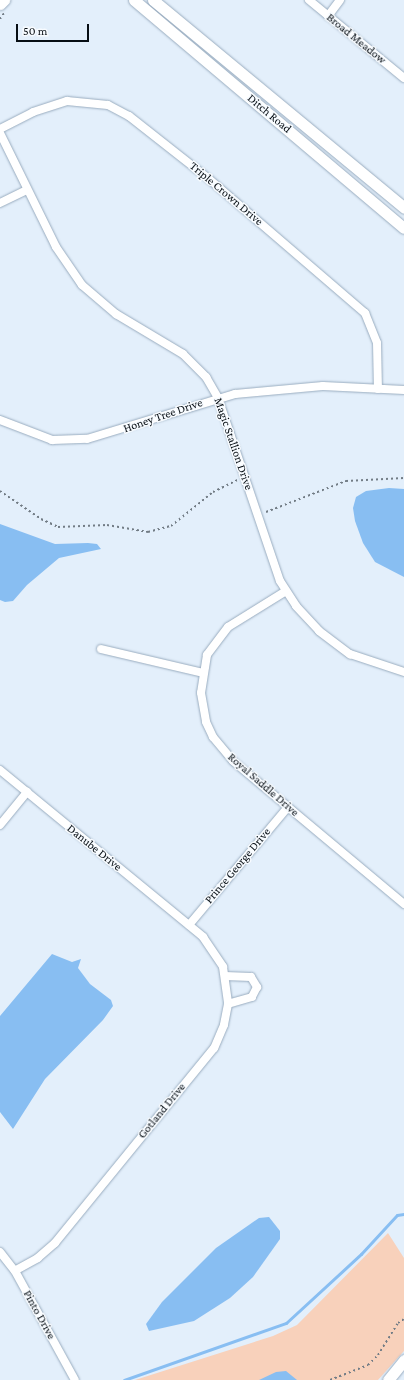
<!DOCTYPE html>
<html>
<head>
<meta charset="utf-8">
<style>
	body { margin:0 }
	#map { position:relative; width:404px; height:1380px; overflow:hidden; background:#e3effb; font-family:"Crimson Pro",serif }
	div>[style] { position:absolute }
	.green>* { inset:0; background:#f8d1bb }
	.water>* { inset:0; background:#88bef2 }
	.stream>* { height:3px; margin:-1.5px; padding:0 1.5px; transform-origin:1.5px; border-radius:1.5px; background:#88bef2 }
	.path>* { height:2px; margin-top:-1px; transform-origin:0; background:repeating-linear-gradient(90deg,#727c85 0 2px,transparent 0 5px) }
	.roads { filter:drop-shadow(0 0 1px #99acbf) drop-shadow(0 0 1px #99acbf) }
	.street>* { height:8px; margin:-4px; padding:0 4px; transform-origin:4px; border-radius:4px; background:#fff }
	.secondary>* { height:11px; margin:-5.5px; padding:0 5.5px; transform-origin:5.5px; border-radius:5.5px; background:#fff }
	span { translate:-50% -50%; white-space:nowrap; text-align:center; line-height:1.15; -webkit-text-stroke:3px #f7fbff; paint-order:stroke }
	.street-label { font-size:12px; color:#070e14 }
	.scale { position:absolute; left:16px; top:24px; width:73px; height:18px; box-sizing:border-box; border:2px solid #070e14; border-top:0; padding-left:5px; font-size:12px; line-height:14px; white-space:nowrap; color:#070e14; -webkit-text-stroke:3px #f7fbff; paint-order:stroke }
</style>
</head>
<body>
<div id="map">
	<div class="green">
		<div style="clip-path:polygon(388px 1233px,404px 1258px,404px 1351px,378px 1380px,135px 1380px,273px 1336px,297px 1325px)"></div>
	</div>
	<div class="water">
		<div style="clip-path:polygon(389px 488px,404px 489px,404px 577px,375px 562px,363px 543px,355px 521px,353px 508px,356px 497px,366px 491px)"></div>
		<div style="clip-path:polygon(0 524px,55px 544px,88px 543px,97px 544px,101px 549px,59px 558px,27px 585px,13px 601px,5px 602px,0 600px)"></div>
		<div style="clip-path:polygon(52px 954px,72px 962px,81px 959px,78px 968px,90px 984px,111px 1000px,113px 1006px,103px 1020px,45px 1079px,13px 1129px,0 1112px,0 1016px)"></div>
		<div style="clip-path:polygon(269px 1217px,280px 1231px,280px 1239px,253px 1277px,230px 1298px,194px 1321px,149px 1331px,146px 1324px,162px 1302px,216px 1248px,259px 1218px)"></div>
		<div style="clip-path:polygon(286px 1371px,297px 1380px,259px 1380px,276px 1372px)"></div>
	</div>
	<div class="stream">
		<div style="left:124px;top:1380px;width:172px;rotate:-19.4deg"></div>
		<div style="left:286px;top:1323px;width:102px;rotate:-42.6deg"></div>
		<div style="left:361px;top:1254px;width:53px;rotate:-47.3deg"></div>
		<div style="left:397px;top:1215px;width:7px;rotate:-8deg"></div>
	</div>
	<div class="path">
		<div style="left:0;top:19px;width:7px;rotate:-56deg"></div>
		<div style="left:0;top:491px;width:50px;rotate:34.3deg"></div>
		<div style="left:41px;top:519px;width:19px;rotate:25deg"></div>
		<div style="left:58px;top:527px;width:49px;rotate:-2.3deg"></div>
		<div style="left:107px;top:525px;width:42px;rotate:9.7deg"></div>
		<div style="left:148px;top:532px;width:24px;rotate:-15deg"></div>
		<div style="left:171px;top:526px;width:54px;rotate:-39deg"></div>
		<div style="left:213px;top:492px;width:28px;rotate:-26deg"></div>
		<div style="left:266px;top:512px;width:86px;rotate:-21.2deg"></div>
		<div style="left:346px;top:481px;width:58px;rotate:-3deg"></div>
		<div style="left:330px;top:1380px;width:41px;rotate:-21.5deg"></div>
		<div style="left:368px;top:1365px;width:14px;rotate:-45deg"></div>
		<div style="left:378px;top:1355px;width:38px;rotate:-58deg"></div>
		<div style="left:398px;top:1323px;width:7px;rotate:-34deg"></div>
	</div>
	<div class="roads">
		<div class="street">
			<div style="left:309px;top:0;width:123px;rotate:39.4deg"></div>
			<div style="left:328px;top:16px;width:20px;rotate:-53deg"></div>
			<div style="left:0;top:129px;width:37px;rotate:-27deg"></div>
			<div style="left:33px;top:112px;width:36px;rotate:-18deg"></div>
			<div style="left:67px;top:101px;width:41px;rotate:5.6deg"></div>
			<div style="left:108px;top:105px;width:24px;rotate:28deg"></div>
			<div style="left:129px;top:116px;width:102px;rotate:38.2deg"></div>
			<div style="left:209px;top:179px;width:206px;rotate:40.7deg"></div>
			<div style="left:365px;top:313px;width:32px;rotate:68deg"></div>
			<div style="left:377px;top:343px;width:46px;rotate:88.8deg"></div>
			<div style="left:0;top:133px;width:127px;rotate:63.8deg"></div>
			<div style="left:56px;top:247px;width:46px;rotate:55.6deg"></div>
			<div style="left:82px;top:285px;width:45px;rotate:40.5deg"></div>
			<div style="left:116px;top:314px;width:78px;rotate:30.8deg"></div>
			<div style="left:183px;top:354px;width:33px;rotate:45deg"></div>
			<div style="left:206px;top:377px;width:24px;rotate:60deg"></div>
			<div style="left:218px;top:398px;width:193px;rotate:71.3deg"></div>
			<div style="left:280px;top:581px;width:30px;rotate:57deg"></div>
			<div style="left:296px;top:606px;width:34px;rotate:47deg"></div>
			<div style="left:319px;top:631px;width:39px;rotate:37deg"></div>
			<div style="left:350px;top:654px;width:57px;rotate:18.4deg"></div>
			<div style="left:0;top:203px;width:30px;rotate:-26deg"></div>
			<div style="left:0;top:420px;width:56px;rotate:21deg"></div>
			<div style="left:52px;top:440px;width:35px;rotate:-2deg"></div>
			<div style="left:87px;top:439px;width:155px;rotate:-16.9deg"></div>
			<div style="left:235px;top:394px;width:88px;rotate:-5.2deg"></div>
			<div style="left:323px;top:386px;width:81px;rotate:2.8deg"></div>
			<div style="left:286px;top:591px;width:68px;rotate:148.2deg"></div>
			<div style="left:228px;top:627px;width:35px;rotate:127deg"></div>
			<div style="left:207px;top:655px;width:38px;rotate:99deg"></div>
			<div style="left:201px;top:693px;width:29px;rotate:80deg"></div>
			<div style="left:206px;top:722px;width:17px;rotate:65deg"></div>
			<div style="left:213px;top:737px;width:31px;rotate:50deg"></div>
			<div style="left:233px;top:761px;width:223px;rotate:39.9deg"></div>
			<div style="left:101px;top:649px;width:105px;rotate:13.2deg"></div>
			<div style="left:0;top:770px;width:263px;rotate:39.4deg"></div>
			<div style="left:203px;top:937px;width:36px;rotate:56deg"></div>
			<div style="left:223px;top:967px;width:37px;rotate:82deg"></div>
			<div style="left:228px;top:1004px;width:21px;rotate:101deg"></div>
			<div style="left:224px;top:1025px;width:25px;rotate:113deg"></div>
			<div style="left:214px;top:1048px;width:252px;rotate:129.2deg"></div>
			<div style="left:55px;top:1243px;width:23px;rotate:139deg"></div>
			<div style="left:38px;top:1258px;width:26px;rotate:151deg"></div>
			<div style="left:0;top:825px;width:43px;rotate:-50.7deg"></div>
			<div style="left:189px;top:925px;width:154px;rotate:-50deg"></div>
			<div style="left:225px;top:976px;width:26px;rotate:2deg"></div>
			<div style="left:251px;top:977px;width:12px;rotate:59deg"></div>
			<div style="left:257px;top:987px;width:11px;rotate:117deg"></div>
			<div style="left:252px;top:997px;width:25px;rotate:164deg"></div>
			<div style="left:0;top:1252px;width:24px;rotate:52deg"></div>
			<div style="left:15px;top:1271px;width:124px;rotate:61.2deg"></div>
		</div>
		<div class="secondary">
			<div style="left:134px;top:0;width:353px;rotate:40.2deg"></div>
			<div style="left:153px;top:0;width:326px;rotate:39.6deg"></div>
			<div style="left:0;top:4px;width:6px;rotate:-45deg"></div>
			<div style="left:388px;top:1380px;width:26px;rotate:-51deg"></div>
		</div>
	</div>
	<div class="street-label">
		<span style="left:356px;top:39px;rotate:39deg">Broad Meadow</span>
		<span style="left:269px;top:114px;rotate:40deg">Ditch Road</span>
		<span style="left:226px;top:194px;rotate:40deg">Triple Crown Drive</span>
		<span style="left:163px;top:416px;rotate:-19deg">Honey Tree Drive</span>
		<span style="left:233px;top:444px;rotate:71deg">Magic Stallion Drive</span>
		<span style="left:263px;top:785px;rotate:41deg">Royal Saddle Drive</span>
		<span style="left:94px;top:848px;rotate:39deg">Danube Drive</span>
		<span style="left:238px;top:866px;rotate:-50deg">Prince George Drive</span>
		<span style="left:162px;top:1111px;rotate:-51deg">Gotland Drive</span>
		<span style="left:39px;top:1315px;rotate:61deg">Pinto Drive</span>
	</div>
	<div class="scale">50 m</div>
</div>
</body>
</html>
